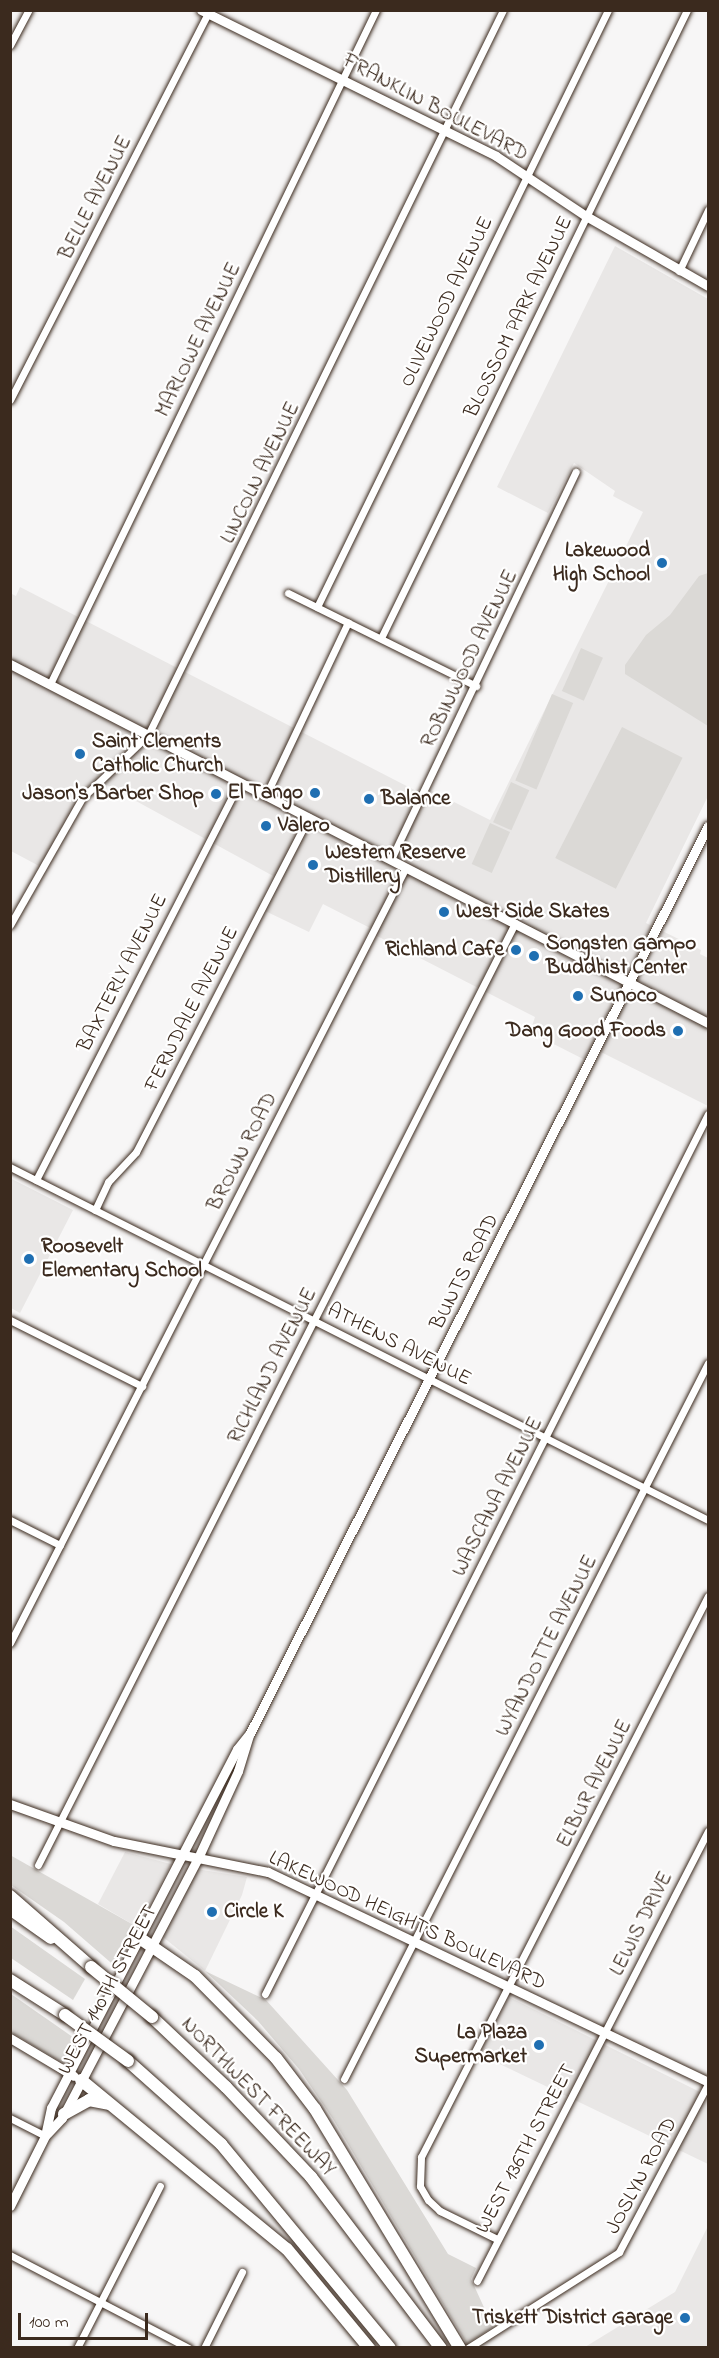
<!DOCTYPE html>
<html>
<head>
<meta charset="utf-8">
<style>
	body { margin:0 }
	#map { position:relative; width:719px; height:2358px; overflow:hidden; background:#f7f6f6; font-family:"Indie Flower",sans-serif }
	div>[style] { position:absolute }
	.built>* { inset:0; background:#e9e7e6 }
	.green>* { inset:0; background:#dbd9d6; transform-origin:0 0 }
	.roads { filter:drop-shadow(0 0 2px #3b2a1e) drop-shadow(0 0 2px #3b2a1e) }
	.street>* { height:7px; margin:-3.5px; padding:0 3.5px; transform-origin:3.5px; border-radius:3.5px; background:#fff }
	.secondary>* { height:9px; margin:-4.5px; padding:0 4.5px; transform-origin:4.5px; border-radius:4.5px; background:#fff }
	.highway>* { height:12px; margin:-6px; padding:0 6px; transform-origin:6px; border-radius:6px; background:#fff }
	.bridges { filter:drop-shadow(0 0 2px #3b2a1e) drop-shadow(0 0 2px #3b2a1e) }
	.highway-bridge>* { height:12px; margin:-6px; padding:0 6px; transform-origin:6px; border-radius:6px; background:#fff }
	.dots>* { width:16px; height:16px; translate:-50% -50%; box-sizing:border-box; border:3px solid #fff; border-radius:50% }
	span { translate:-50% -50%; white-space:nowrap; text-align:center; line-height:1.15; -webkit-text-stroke:4.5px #fff; paint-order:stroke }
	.street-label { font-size:21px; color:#3b2a1e }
	.poi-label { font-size:21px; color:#3b2a1e; font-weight:700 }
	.right { translate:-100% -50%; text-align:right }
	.left { translate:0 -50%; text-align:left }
	.frame { position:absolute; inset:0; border:12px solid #3b2a1e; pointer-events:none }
	.scale { position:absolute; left:18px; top:2313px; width:130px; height:27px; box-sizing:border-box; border:3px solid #3b2a1e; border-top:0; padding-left:8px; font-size:18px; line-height:21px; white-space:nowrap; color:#3b2a1e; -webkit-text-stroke:4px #fff; paint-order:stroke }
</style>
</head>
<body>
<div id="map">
	<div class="built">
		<div style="clip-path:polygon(615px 246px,708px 299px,708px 796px,646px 923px,701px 950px,700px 954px,708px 958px,708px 1106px,599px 1051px,593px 1064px,530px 1032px,535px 1017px,381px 938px,374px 935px,376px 931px,323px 904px,309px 932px,259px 908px,275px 877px,103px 783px,83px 802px,41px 867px,11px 851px,10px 593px,16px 596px,20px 587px,426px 796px,430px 790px,490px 820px,643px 512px,613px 496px,615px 491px,574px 463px,548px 513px,497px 487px)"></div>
		<div style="clip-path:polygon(10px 1178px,73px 1210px,20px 1313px,11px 1308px)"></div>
		<div style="clip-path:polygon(125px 1852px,171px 1864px,139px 1928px,98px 1904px)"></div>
		<div style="clip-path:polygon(196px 1869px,247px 1877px,242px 1895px,205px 1971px,163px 1937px)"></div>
		<div style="clip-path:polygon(509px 1997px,708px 2096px,708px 2164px,479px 2054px)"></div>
		<div style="clip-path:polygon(708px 2226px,708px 2347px,585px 2347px,675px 2292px)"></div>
	</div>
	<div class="green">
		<div style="clip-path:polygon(708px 573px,708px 726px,625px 674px,625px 665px,646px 635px,670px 615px,699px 576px)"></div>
		<div style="left:581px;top:648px;width:24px;height:47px;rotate:24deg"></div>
		<div style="left:552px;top:694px;width:23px;height:94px;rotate:23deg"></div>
		<div style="left:622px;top:727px;width:68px;height:147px;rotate:27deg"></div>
		<div style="left:511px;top:782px;width:20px;height:44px;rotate:24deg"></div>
		<div style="left:490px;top:823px;width:22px;height:45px;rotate:24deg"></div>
		<div style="clip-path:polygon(10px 1855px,139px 1928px,117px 1968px,64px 1922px,11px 1885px)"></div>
		<div style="clip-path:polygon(10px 1926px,85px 1979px,73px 2000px,11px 1958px)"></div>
		<div style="clip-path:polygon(205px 1971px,266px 2000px,347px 2090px,448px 2254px,476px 2268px,471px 2279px,493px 2327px,467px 2344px,333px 2119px,299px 2069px,258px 2021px)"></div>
		<div style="clip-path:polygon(11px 1994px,77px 2040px,64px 2064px,11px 2032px)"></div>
	</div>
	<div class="roads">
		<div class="street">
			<div style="left:10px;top:45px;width:40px;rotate:-62deg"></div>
			<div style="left:679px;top:271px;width:68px;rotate:-64.6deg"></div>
			<div style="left:10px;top:400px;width:438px;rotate:-62.9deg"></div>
			<div style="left:288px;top:593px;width:210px;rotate:26.3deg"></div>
			<div style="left:317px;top:607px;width:664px;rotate:-64.01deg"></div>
			<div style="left:381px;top:638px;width:699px;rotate:-64.02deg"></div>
			<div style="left:50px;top:684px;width:749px;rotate:-64.19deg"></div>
			<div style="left:266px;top:795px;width:191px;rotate:-64.6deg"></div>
			<div style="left:391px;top:859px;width:429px;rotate:-64.5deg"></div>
			<div style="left:10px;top:925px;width:146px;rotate:-60.4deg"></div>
			<div style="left:82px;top:798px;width:91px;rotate:-43.7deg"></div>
			<div style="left:148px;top:735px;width:807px;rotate:-63.91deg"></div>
			<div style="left:10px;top:1167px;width:782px;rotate:26.83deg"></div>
			<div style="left:36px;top:1180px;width:447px;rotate:-62.9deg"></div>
			<div style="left:95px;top:1210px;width:31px;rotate:-65deg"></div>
			<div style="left:108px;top:1182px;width:41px;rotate:-47deg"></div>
			<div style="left:136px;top:1152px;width:377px;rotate:-62.7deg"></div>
			<div style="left:10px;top:1320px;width:148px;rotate:26.6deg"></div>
			<div style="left:10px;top:1520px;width:56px;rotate:26.6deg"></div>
			<div style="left:10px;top:1643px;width:871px;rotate:-62.96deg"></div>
			<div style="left:38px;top:1865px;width:1056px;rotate:-63.14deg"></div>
			<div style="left:265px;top:1994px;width:985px;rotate:-63.28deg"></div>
			<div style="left:344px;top:2079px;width:803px;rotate:-63.05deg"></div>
			<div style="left:10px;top:2118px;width:39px;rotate:27deg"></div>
			<div style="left:497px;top:2239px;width:64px;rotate:-153.8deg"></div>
			<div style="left:440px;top:2211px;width:16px;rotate:-137deg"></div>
			<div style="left:428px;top:2200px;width:16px;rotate:-120deg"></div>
			<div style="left:420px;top:2186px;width:29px;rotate:-88deg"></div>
			<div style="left:421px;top:2157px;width:630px;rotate:-62.91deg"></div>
			<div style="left:10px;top:2255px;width:202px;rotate:27.5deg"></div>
			<div style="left:477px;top:2281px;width:506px;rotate:-62.83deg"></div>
			<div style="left:77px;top:2348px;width:182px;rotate:-62.9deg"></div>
			<div style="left:204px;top:2348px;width:85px;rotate:-63.4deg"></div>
			<div style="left:468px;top:2348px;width:179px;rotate:-32.4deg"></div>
			<div style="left:619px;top:2252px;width:190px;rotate:-62.1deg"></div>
		</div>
		<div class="secondary">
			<div style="left:201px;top:10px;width:329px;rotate:26.3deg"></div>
			<div style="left:496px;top:156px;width:108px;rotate:33.7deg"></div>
			<div style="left:586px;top:216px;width:141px;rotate:29.8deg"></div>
			<div style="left:10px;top:664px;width:785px;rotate:27.22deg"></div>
			<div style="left:10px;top:1804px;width:110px;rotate:19.6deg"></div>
			<div style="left:114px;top:1841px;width:157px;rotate:11.4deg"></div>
			<div style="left:268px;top:1872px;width:488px;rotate:25.5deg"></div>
			<div style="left:10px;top:2038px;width:74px;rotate:30.7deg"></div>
			<div style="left:47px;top:2134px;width:22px;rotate:-47deg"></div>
			<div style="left:62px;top:2118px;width:293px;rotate:-62.4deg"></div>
			<div style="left:198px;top:1858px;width:96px;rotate:-65.3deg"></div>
			<div style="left:238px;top:1771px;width:37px;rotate:-73deg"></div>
			<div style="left:10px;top:2206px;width:78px;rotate:-63.4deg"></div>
			<div style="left:45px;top:2136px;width:29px;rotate:-78deg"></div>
			<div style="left:51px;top:2108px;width:404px;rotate:-62.6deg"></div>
			<div style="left:237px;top:1749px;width:21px;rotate:-51deg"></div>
			<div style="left:250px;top:1733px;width:1016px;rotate:-63.21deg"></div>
		</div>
		<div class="highway">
			<div style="left:10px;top:1896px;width:108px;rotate:41.2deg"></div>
			<div style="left:10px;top:1909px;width:50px;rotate:35.3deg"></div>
			<div style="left:138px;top:1937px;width:69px;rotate:34.4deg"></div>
			<div style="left:195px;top:1976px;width:115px;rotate:45.4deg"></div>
			<div style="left:276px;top:2058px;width:64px;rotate:52.6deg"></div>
			<div style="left:315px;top:2109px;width:280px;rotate:58.8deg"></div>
			<div style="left:10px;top:1980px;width:65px;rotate:32.5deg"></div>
			<div style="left:152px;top:2017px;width:102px;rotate:43.4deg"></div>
			<div style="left:226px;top:2087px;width:124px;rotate:46.6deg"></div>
			<div style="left:311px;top:2177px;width:215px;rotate:52.8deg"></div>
			<div style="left:128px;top:2061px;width:125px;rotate:41.7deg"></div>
			<div style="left:221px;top:2144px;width:265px;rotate:50.4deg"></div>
			<div style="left:81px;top:2080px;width:266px;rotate:39.4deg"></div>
			<div style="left:287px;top:2249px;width:129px;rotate:50.4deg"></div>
			<div style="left:64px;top:2114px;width:29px;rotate:-29deg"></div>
			<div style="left:89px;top:2100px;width:20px;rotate:11deg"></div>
		</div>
	</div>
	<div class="bridges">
		<div class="highway-bridge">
			<div style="left:91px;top:1967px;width:79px;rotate:39.3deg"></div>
			<div style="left:65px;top:2015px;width:78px;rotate:36.1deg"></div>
		</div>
	</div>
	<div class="dots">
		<div style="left:662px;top:563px;background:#1f6fb2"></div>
		<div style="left:80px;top:754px;background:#1f6fb2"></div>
		<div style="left:315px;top:793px;background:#1f6fb2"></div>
		<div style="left:216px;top:794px;background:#1f6fb2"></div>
		<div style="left:369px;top:799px;background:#1f6fb2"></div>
		<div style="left:266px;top:826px;background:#1f6fb2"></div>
		<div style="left:313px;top:865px;background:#1f6fb2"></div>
		<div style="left:444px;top:912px;background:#1f6fb2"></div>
		<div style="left:516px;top:950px;background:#1f6fb2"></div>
		<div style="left:534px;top:956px;background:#1f6fb2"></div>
		<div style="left:578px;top:996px;background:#1f6fb2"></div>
		<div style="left:678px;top:1031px;background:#1f6fb2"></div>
		<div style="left:29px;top:1259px;background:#1f6fb2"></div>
		<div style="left:212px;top:1912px;background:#1f6fb2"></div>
		<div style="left:539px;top:2045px;background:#1f6fb2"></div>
		<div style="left:685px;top:2318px;background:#1f6fb2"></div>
	</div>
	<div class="street-label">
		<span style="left:435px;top:108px;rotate:28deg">FRANKLIN BOULEVARD</span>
		<span style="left:96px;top:198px;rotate:-63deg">BELLE AVENUE</span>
		<span style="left:447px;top:302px;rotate:-64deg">OLIVEWOOD AVENUE</span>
		<span style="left:519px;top:317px;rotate:-64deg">BLOSSOM PARK AVENUE</span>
		<span style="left:199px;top:340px;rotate:-64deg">MARLOWE AVENUE</span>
		<span style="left:261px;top:473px;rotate:-64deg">LINCOLN AVENUE</span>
		<span style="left:470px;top:659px;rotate:-64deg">ROBINWOOD AVENUE</span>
		<span style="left:123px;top:973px;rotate:-63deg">BAXTERLY AVENUE</span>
		<span style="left:192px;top:1009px;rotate:-63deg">FERNDALE AVENUE</span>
		<span style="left:243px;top:1152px;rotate:-63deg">BROWN ROAD</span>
		<span style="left:465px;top:1272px;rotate:-63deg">BUNTS ROAD</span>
		<span style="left:399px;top:1345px;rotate:27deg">ATHENS AVENUE</span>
		<span style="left:273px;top:1366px;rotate:-63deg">RICHLAND AVENUE</span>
		<span style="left:498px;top:1497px;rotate:-63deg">WASCANA AVENUE</span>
		<span style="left:547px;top:1646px;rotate:-63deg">WYANDOTTE AVENUE</span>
		<span style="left:595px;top:1784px;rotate:-63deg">ELBUR AVENUE</span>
		<span style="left:407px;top:1921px;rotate:25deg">LAKEWOOD HEIGHTS BOULEVARD</span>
		<span style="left:642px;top:1924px;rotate:-63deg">LEWIS DRIVE</span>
		<span style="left:108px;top:1990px;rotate:-62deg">WEST 140TH STREET</span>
		<span style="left:258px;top:2097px;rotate:46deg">NORTHWEST FREEWAY</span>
		<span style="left:526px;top:2149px;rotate:-62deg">WEST 136TH STREET</span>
		<span style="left:642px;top:2176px;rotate:-62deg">JOSLYN ROAD</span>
	</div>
	<div class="poi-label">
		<span class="right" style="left:650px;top:563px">Lakewood<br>High School</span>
		<span class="left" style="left:92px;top:754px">Saint Clements<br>Catholic Church</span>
		<span class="right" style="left:303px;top:793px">El Tango</span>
		<span class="right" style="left:204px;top:794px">Jason's Barber Shop</span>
		<span class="left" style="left:381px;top:799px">Balance</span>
		<span class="left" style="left:278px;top:826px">Valero</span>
		<span class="left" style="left:325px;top:865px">Western Reserve<br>Distillery</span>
		<span class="left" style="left:456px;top:912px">West Side Skates</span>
		<span class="left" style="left:546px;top:956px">Songsten Gampo<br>Buddhist Center</span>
		<span class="right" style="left:504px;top:950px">Richland Cafe</span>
		<span class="left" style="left:590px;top:996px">Sunoco</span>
		<span class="right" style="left:666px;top:1031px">Dang Good Foods</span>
		<span class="left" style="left:41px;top:1259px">Roosevelt<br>Elementary School</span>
		<span class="left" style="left:224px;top:1912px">Circle K</span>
		<span class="right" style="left:527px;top:2045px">La Plaza<br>Supermarket</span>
		<span class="right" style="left:673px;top:2318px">Triskett District Garage</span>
	</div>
	<div class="frame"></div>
	<div class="scale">100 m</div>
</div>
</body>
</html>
